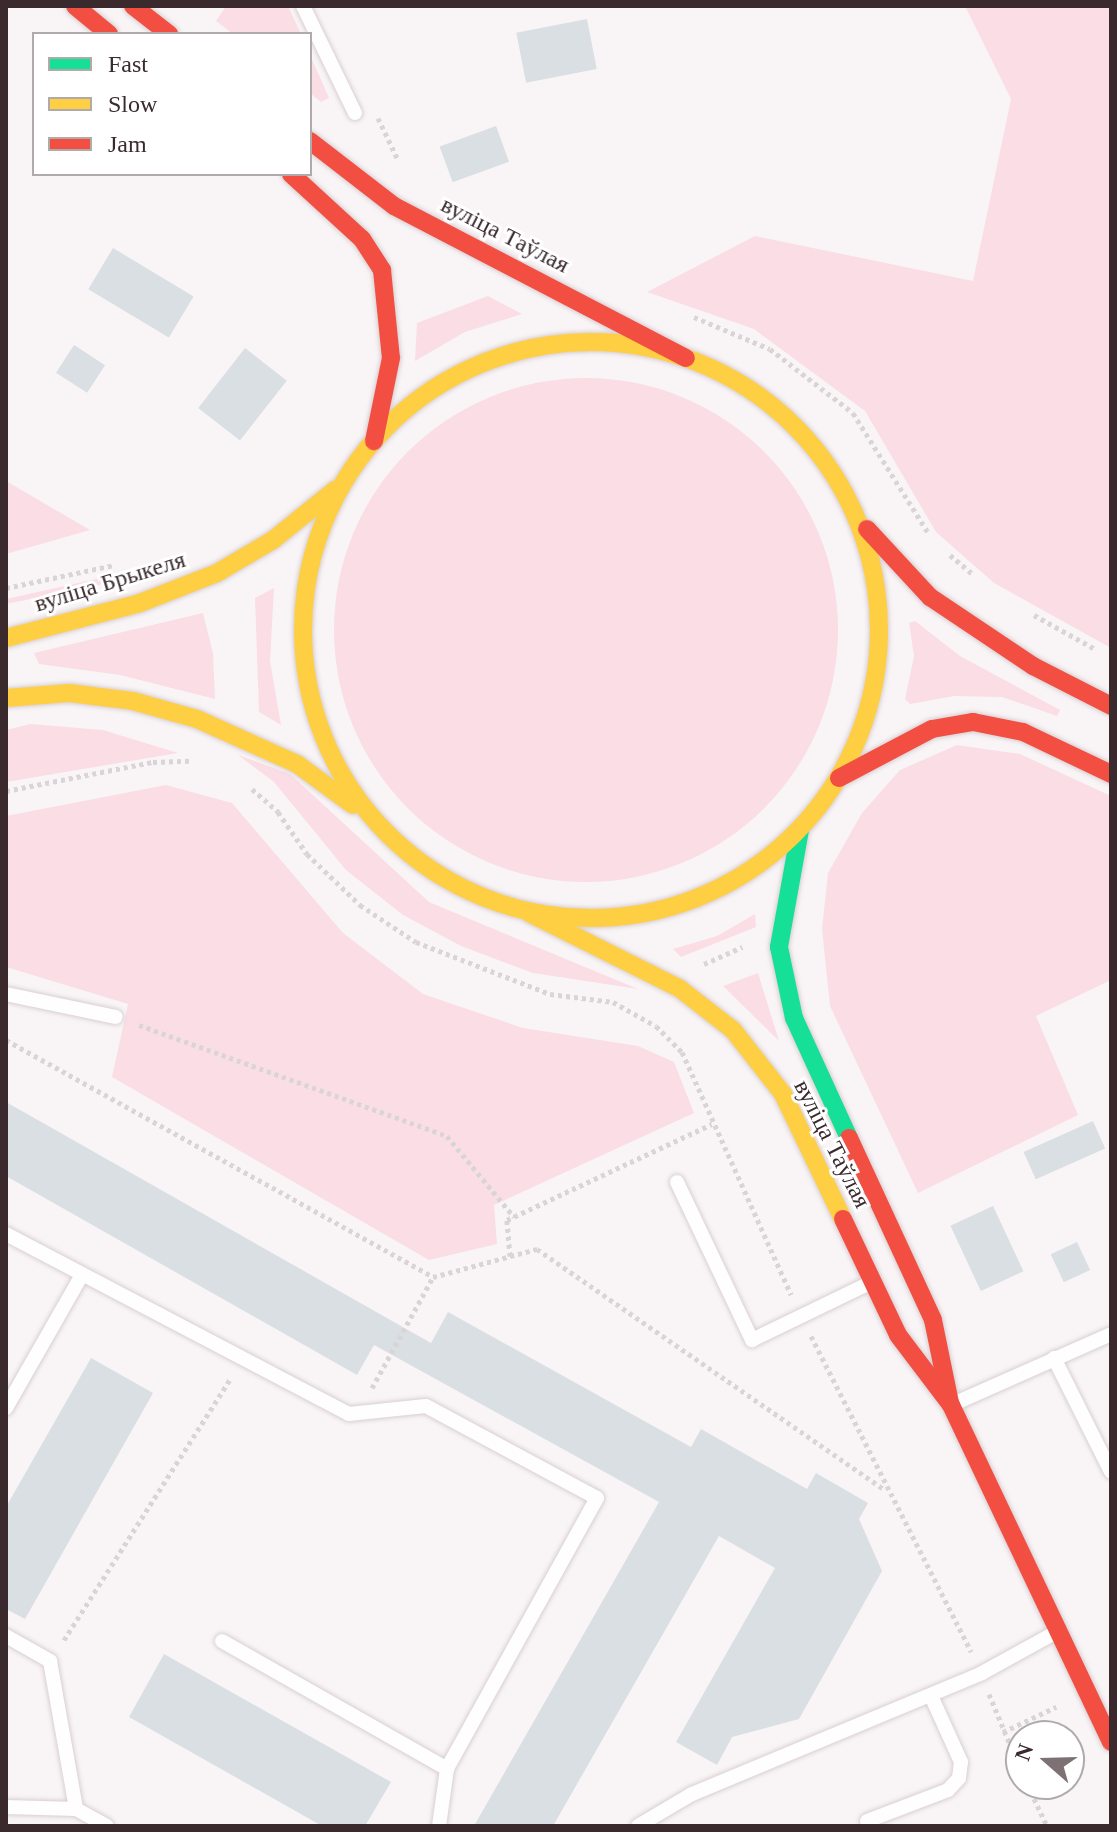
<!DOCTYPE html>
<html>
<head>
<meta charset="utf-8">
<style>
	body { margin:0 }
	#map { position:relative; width:1117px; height:1832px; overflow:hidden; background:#f9f5f6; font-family:"Times New Roman",serif }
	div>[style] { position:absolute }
	.green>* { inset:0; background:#fadde5 }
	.round { border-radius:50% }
	.building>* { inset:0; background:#d9dfe2; transform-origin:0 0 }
	.path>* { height:5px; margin-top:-2.5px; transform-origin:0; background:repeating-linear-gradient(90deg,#d9d5d6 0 4px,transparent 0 8px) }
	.roads { filter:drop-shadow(0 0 2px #d9cfd2) drop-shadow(0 0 2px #d9cfd2) }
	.lane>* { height:14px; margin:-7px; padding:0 7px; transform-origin:7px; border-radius:7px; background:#fefefe }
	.fast>* { height:18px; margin:-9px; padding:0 9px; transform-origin:9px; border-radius:9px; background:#16e098 }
	.slow>* { height:18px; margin:-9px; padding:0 9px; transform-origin:9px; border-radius:9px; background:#ffcf43 }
	.slow>.ring { margin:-9px; padding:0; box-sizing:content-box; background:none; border:18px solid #ffcf43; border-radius:50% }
	.jam>* { height:18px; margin:-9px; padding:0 9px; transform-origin:9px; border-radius:9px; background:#f24e42 }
	span { translate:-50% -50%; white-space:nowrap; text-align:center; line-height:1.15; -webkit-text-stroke:6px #fff; paint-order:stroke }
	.street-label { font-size:24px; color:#3a2a2e }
	.frame { position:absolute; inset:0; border:8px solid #3a2a2e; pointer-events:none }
	.legend { position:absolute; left:32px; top:32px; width:280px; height:144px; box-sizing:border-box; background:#fff; border:2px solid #b0aaab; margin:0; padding:10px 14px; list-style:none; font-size:24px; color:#3a2a2e }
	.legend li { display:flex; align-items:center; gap:16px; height:40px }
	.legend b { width:40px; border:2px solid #b0aaab }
	.north { position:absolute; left:1005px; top:1720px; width:80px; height:80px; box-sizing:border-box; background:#fff; border:2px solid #b0aaab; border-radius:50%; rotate:290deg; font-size:22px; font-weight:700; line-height:32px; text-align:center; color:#3a2a2e }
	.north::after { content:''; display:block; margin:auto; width:28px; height:36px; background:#7d7174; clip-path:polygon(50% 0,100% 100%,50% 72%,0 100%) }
</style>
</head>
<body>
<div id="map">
	<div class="green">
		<div style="clip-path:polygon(226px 6px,288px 6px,301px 34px,233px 34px,216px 21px)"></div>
		<div style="clip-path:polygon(965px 6px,1111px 6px,1111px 648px,994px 583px,936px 532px,865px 411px,754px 329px,647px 292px,755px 236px,973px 281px,1011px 99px)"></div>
		<div style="clip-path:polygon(310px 55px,329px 98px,321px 102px,310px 93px)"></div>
		<div style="clip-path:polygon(488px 296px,522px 314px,465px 332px,415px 361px,417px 323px)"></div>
		<div class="round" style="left:334px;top:378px;width:504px;height:504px"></div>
		<div style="clip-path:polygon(6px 481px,90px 530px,6px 554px)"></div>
		<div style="clip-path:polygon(182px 560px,155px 573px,6px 604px,6px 599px)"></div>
		<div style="clip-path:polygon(274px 588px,270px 661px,281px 725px,259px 712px,255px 598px)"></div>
		<div style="clip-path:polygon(203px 613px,213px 653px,215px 699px,120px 675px,39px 664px,34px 653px)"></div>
		<div style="clip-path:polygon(915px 621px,960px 656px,1060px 710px,1057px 716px,1002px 697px,954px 696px,910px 704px,905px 699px,914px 656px,909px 623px)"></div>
		<div style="clip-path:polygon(30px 724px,103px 730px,178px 753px,6px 782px,6px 730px)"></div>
		<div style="clip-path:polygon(957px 745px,1020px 754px,1111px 796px,1111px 980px,1036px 1016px,1078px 1115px,918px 1193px,830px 1006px,822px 929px,828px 873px,862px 813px,900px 770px)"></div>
		<div style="clip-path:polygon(238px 755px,290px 774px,429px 902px,638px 989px,533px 973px,461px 946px,403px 915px,346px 870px,274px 782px)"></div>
		<div style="clip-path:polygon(166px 785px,232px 803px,343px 933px,423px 994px,523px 1028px,638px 1046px,674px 1062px,694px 1113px,494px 1205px,497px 1244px,429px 1260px,112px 1077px,128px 1004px,6px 967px,6px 816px)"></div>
		<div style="clip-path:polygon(755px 914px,756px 927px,681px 957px,673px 949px,717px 936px)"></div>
		<div style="clip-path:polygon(758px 973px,779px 1041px,723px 986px)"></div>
	</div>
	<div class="building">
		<div style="left:587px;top:19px;width:51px;height:72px;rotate:79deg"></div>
		<div style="left:496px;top:126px;width:38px;height:60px;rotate:70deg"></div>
		<div style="left:113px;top:248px;width:94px;height:48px;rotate:31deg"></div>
		<div style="left:74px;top:345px;width:37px;height:33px;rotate:33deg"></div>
		<div style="left:245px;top:348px;width:53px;height:76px;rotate:38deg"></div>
		<div style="clip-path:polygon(6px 1102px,431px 1343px,448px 1312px,691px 1447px,701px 1429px,807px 1489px,816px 1473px,868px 1503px,859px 1519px,882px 1571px,799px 1719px,732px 1737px,717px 1765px,676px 1742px,775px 1568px,719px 1536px,553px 1826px,474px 1826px,659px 1502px,374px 1345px,357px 1375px,6px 1176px)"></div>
		<div style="left:1093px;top:1121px;width:30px;height:76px;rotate:66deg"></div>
		<div style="left:993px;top:1206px;width:72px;height:47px;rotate:65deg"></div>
		<div style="left:1077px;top:1242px;width:31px;height:29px;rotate:65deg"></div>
		<div style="clip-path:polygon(91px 1358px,153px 1393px,25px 1619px,6px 1609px,6px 1507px)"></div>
		<div style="clip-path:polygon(164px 1654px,391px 1782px,365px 1826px,322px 1826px,129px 1717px)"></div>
	</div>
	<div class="path">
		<div style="left:378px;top:118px;width:47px;rotate:64.5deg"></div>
		<div style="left:694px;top:317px;width:82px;rotate:22.8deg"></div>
		<div style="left:770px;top:349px;width:105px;rotate:37.6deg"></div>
		<div style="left:853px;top:413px;width:143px;rotate:57.9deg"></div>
		<div style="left:950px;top:555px;width:30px;rotate:40deg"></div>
		<div style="left:6px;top:588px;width:110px;rotate:-12deg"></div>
		<div style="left:1034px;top:615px;width:70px;rotate:29.1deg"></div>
		<div style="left:252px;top:789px;width:35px;rotate:41deg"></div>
		<div style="left:278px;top:812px;width:51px;rotate:55.4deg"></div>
		<div style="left:307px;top:854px;width:74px;rotate:43.9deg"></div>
		<div style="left:360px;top:905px;width:67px;rotate:33.5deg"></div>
		<div style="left:416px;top:942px;width:144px;rotate:21.2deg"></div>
		<div style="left:550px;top:994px;width:64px;rotate:7.2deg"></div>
		<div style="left:613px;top:1002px;width:49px;rotate:29.2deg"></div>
		<div style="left:656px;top:1026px;width:37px;rotate:45deg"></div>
		<div style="left:682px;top:1052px;width:266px;rotate:65.8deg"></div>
		<div style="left:6px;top:791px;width:150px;rotate:-11.2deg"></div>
		<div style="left:153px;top:762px;width:36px;rotate:-2deg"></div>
		<div style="left:704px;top:964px;width:42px;rotate:-24.1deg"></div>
		<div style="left:139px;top:1025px;width:327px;rotate:19.8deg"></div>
		<div style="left:447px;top:1136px;width:105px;rotate:50.4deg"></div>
		<div style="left:6px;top:1040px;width:488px;rotate:29deg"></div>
		<div style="left:433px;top:1277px;width:108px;rotate:-15.1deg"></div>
		<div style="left:537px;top:1249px;width:422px;rotate:34.7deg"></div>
		<div style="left:510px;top:1256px;width:36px;rotate:-95deg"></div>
		<div style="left:507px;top:1220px;width:226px;rotate:-25.1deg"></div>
		<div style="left:811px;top:1336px;width:354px;rotate:63.1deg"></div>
		<div style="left:372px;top:1388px;width:127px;rotate:-61.2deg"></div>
		<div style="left:64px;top:1640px;width:309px;rotate:-57.5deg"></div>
		<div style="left:989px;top:1694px;width:83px;rotate:67.4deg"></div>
		<div style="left:1003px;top:1732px;width:59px;rotate:-25.3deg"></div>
		<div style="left:1027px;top:1784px;width:47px;rotate:64.5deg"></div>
	</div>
	<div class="roads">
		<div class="lane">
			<div style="left:303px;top:6px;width:119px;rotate:64.1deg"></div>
			<div style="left:6px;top:994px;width:112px;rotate:11.8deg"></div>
			<div style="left:677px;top:1182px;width:175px;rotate:64.6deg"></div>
			<div style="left:752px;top:1340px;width:133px;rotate:-25.8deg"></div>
			<div style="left:6px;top:1234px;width:387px;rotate:27.7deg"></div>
			<div style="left:349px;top:1414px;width:77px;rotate:-5.9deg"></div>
			<div style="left:426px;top:1406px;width:194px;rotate:28.3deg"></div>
			<div style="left:597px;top:1498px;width:310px;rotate:119deg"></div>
			<div style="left:447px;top:1769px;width:58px;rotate:98deg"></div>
			<div style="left:1054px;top:1358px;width:127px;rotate:63.4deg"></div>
			<div style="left:951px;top:1405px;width:175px;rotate:-23.9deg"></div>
			<div style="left:6px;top:1408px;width:153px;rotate:-60.3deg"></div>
			<div style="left:6px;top:1636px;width:51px;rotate:29.6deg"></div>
			<div style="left:50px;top:1661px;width:150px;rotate:80deg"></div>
			<div style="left:222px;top:1641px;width:259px;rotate:29.6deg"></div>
			<div style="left:6px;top:1807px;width:70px;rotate:1.6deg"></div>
			<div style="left:76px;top:1809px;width:35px;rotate:29deg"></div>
			<div style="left:867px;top:1821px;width:87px;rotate:-20.9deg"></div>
			<div style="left:948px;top:1790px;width:16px;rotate:-47deg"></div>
			<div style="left:959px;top:1778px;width:16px;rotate:-83deg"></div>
			<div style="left:961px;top:1762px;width:72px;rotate:-114.4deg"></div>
			<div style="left:638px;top:1826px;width:63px;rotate:-30.7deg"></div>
			<div style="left:692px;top:1794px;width:314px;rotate:-22.6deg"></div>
			<div style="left:982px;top:1673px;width:87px;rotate:-28.9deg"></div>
		</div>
		<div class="fast">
			<div style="left:800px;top:830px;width:119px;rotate:100.2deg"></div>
			<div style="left:779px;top:947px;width:73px;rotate:78.1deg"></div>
			<div style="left:794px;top:1018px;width:132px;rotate:65.4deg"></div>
		</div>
		<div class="slow">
			<div class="ring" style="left:303px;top:342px;width:558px;height:558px"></div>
			<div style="left:6px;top:638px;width:138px;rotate:-14.6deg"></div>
			<div style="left:140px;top:603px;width:83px;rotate:-21.3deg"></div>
			<div style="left:217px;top:573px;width:65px;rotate:-30.5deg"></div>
			<div style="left:273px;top:540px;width:80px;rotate:-38.9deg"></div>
			<div style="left:6px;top:698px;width:63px;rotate:-4.5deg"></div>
			<div style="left:69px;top:693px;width:64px;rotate:7.1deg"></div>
			<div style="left:133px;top:701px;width:66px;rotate:15.7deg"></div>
			<div style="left:197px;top:719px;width:110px;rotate:24.2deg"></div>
			<div style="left:297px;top:764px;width:69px;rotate:36.2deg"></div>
			<div style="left:529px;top:913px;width:168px;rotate:26.6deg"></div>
			<div style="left:679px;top:988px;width:68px;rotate:37.9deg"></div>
			<div style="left:733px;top:1030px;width:81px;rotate:52deg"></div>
			<div style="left:783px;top:1094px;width:139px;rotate:64.4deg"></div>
		</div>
		<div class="jam">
			<div style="left:75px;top:6px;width:44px;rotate:39.5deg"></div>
			<div style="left:133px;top:6px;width:46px;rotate:37.9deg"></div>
			<div style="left:310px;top:141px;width:106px;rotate:37.7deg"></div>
			<div style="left:394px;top:206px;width:329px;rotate:27.5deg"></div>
			<div style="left:291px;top:174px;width:96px;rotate:42.5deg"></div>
			<div style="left:362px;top:239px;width:37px;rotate:57deg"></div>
			<div style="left:382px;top:270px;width:88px;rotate:84.2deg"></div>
			<div style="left:391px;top:358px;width:85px;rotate:101.6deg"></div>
			<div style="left:867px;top:529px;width:93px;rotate:47.2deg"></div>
			<div style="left:930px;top:597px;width:124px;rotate:33.8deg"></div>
			<div style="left:1033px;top:666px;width:88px;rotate:27.1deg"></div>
			<div style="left:839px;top:778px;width:105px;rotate:-27.8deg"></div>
			<div style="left:932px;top:729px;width:42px;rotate:-9.7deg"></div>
			<div style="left:973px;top:722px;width:51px;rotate:11.3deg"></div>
			<div style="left:1023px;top:732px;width:98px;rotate:25.5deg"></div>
			<div style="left:849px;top:1138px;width:200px;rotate:65.2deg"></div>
			<div style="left:933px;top:1320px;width:85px;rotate:78.4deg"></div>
			<div style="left:843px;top:1219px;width:128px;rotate:64.6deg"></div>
			<div style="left:898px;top:1335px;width:88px;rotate:52.9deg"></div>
			<div style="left:951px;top:1405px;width:373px;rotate:64.6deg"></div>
		</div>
	</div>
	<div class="street-label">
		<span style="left:505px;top:235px;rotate:27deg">вуліца Таўлая</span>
		<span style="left:110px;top:582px;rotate:-17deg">вуліца Брыкеля</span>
		<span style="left:832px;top:1144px;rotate:63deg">вуліца Таўлая</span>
	</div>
	<div class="frame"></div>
	<ul class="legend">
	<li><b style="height:10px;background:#16e098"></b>Fast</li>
	<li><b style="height:10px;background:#ffcf43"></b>Slow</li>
	<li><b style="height:10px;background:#f24e42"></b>Jam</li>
	</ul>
	<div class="north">N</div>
</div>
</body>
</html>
